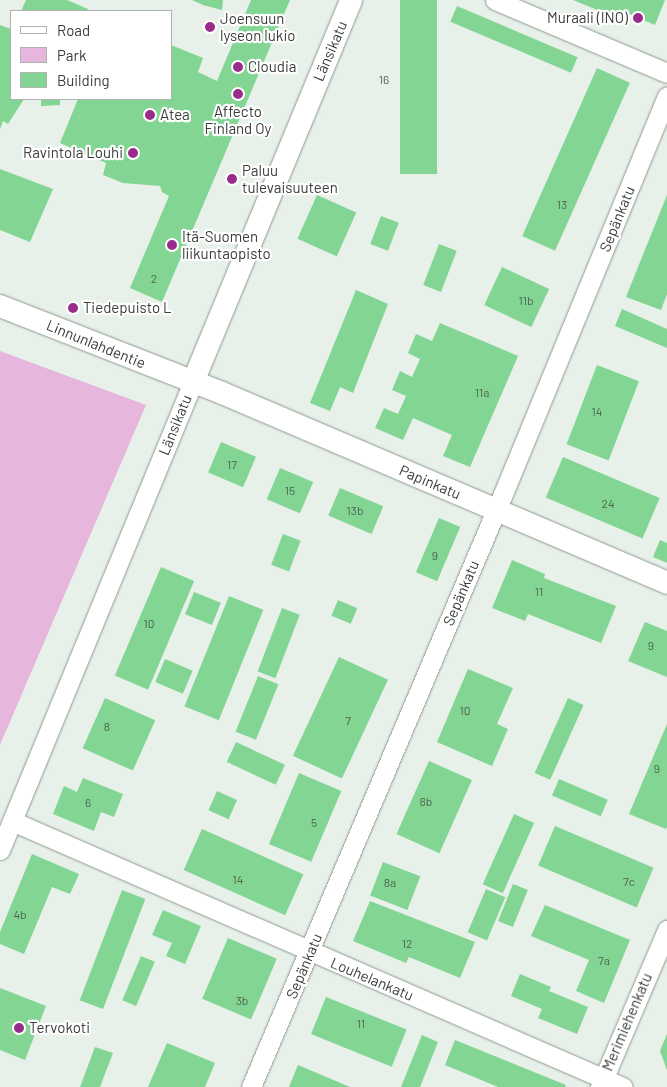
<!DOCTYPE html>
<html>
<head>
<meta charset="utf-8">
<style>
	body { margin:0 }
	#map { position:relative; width:667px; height:1087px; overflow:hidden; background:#e7f1e9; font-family:Barlow,sans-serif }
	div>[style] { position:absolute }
	.green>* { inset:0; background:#e6b6dc }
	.building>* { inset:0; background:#83d594; transform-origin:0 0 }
	.roads { filter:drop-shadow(0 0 1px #8f9790) drop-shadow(0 0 1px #8f9790) }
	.minor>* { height:19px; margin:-9.5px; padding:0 9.5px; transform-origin:9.5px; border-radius:9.5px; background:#fff }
	.tertiary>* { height:22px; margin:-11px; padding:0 11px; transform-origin:11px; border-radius:11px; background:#fff }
	.dots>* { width:14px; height:14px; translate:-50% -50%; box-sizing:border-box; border:2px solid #fff; border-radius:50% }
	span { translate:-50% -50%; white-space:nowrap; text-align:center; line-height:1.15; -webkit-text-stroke:4.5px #fff; paint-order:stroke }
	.number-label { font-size:12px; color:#4c6451 }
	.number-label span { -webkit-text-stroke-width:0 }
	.poi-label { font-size:15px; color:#3a3e3b }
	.left { translate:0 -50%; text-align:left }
	.right { translate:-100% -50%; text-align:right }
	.street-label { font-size:15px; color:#3a3e3b }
	.legend { position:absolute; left:10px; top:10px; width:162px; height:90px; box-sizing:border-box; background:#fff; border:1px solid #b0b2b1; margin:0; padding:6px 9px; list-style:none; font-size:15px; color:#3a3e3b }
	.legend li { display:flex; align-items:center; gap:10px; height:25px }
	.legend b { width:25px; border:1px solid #b0b2b1 }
</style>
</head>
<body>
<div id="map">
	<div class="green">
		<div style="clip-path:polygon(0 351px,146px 405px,0 745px)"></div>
	</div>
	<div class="building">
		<div style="clip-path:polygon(26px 0,67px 0,88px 9px,87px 11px,21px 11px)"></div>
		<div style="clip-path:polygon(192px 0,223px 0,222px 10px,203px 5px)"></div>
		<div style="clip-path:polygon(251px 0,290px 0,162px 302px,130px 288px,169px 196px,162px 192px,160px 186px,123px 183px,103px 175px,106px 163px,60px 143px,78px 99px,171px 99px,171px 45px,203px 58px,198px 72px,217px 81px)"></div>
		<div style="left:400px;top:0;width:37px;height:174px"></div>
		<div style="clip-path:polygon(573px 0,665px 0,655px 25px,620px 10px,617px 18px)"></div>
		<div style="left:457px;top:6px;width:131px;height:17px;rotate:23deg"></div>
		<div style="clip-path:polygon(0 25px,11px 29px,11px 99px,24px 99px,8px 124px,3px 121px,0 129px)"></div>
		<div style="left:597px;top:68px;width:36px;height:184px;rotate:24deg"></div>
		<div style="clip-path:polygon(41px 99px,60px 99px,60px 105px,41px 106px)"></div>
		<div style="clip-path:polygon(0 169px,53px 189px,30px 242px,0 230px)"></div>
		<div style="left:317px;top:195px;width:43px;height:48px;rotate:24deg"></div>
		<div style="clip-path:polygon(667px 195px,667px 294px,661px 310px,626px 297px)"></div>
		<div style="left:381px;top:216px;width:19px;height:30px;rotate:21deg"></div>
		<div style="left:439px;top:244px;width:19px;height:44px;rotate:21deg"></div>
		<div style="left:502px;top:267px;width:52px;height:42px;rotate:25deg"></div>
		<div style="clip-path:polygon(356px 290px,388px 304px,353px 393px,340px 387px,330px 411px,310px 403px)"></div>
		<div style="clip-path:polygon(622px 309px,667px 329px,667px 348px,615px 326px)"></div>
		<div style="clip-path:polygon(440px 323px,518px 356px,470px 467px,443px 456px,452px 435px,413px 418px,403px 440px,375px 428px,384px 408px,398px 414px,406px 396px,392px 390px,400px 371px,412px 377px,420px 359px,408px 353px,416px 334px,432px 341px)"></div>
		<div style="left:597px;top:365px;width:45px;height:85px;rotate:21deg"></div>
		<div style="left:221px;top:442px;width:38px;height:33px;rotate:23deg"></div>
		<div style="left:563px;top:457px;width:105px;height:44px;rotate:23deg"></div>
		<div style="left:280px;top:468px;width:36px;height:34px;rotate:23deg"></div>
		<div style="left:340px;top:488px;width:47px;height:30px;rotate:23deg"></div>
		<div style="left:439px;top:518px;width:23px;height:59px;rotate:23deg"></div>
		<div style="left:283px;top:534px;width:19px;height:33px;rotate:21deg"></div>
		<div style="clip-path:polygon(660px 540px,667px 543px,667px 563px,653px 557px)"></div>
		<div style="clip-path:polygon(512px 560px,545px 574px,544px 578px,616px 606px,601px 643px,528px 614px,525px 621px,492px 608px)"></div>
		<div style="left:161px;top:567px;width:36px;height:118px;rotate:23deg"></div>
		<div style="left:194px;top:592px;width:29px;height:24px;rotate:22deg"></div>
		<div style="left:229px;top:596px;width:37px;height:119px;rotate:22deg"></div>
		<div style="left:338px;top:600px;width:21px;height:17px;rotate:23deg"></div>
		<div style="left:282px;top:608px;width:19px;height:68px;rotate:21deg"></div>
		<div style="clip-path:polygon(645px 622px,667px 631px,667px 677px,628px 661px)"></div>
		<div style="left:339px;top:657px;width:54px;height:109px;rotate:25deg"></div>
		<div style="left:165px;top:659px;width:30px;height:25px;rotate:23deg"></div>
		<div style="clip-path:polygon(468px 669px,513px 688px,497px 724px,508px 729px,492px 766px,437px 742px)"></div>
		<div style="left:258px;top:676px;width:22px;height:60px;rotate:22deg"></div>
		<div style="left:105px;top:698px;width:55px;height:55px;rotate:24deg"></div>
		<div style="left:568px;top:698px;width:17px;height:82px;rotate:24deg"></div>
		<div style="clip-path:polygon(667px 724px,667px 827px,666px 829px,629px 814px)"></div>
		<div style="left:236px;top:742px;width:54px;height:22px;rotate:25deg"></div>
		<div style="left:429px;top:761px;width:47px;height:80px;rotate:24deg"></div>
		<div style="left:299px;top:773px;width:46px;height:77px;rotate:23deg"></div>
		<div style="clip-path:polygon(83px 778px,123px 794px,114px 817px,101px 812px,94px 831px,53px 814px,64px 786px,77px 792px)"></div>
		<div style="left:559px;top:779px;width:53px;height:18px;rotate:23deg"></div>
		<div style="left:217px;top:791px;width:22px;height:21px;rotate:24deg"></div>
		<div style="left:514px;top:814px;width:22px;height:77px;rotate:24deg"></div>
		<div style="left:555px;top:826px;width:107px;height:43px;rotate:23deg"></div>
		<div style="left:202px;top:829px;width:111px;height:45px;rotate:24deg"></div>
		<div style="clip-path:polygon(32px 854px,79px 874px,70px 894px,52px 887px,24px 954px,0 944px,0 932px)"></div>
		<div style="left:383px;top:862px;width:40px;height:36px;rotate:21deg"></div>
		<div style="left:513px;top:884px;width:16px;height:40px;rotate:22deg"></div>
		<div style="left:486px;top:889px;width:21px;height:47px;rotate:23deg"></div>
		<div style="left:122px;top:890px;width:25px;height:118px;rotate:21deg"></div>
		<div style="clip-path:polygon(370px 901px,475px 942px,460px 978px,409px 957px,406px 963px,353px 941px)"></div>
		<div style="clip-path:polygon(545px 905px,630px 940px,604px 1003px,576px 991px,589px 960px,531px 936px)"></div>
		<div style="clip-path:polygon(163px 910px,201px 926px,185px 964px,166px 956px,172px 943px,152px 935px)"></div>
		<div style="left:228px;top:938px;width:53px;height:66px;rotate:23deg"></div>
		<div style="left:141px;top:956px;width:15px;height:48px;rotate:23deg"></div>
		<div style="clip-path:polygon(520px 974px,551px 987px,549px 991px,588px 1007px,577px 1034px,538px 1018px,542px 1009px,511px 996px)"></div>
		<div style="clip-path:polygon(0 988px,46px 1006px,25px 1060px,0 1050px)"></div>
		<div style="left:326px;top:997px;width:87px;height:40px;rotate:22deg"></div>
		<div style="clip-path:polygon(667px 1034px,667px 1070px,660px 1051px)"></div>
		<div style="clip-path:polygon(422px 1035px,438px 1042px,420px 1087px,401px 1087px)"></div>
		<div style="clip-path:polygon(455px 1040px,566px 1085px,565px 1087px,498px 1087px,445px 1065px)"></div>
		<div style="clip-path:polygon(167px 1043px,215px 1063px,205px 1087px,148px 1087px)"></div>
		<div style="clip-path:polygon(95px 1047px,113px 1053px,100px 1087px,80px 1087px)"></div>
		<div style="clip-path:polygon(298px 1065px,350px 1087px,289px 1087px)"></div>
	</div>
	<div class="roads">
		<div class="minor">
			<div style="left:495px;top:0;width:187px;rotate:23deg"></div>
			<div style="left:12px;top:821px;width:666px;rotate:23.53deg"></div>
			<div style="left:0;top:850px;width:506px;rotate:-67.59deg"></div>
			<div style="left:251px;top:1087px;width:644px;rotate:-66.98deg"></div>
			<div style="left:503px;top:494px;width:430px;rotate:-67.6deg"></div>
			<div style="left:600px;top:1087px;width:171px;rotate:-66.9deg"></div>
		</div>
		<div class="tertiary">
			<div style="left:0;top:306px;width:238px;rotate:21.4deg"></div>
			<div style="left:222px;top:393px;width:484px;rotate:23.1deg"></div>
			<div style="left:193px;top:382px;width:413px;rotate:-67.5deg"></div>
		</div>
	</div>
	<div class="dots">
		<div style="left:638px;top:18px;background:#992b8b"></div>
		<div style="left:210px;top:27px;background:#992b8b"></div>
		<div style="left:238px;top:67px;background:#992b8b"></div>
		<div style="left:238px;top:94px;background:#992b8b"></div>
		<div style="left:150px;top:115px;background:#992b8b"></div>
		<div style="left:133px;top:153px;background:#992b8b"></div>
		<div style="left:232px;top:179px;background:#992b8b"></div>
		<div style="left:172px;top:245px;background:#992b8b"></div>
		<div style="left:73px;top:308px;background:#992b8b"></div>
		<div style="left:19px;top:1028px;background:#992b8b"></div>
	</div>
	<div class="number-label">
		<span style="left:384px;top:80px">16</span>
		<span style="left:562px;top:205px">13</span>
		<span style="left:154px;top:279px">2</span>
		<span style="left:526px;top:301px">11b</span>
		<span style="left:482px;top:393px">11a</span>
		<span style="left:597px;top:412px">14</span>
		<span style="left:232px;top:465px">17</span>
		<span style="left:290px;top:491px">15</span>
		<span style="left:608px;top:504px">24</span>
		<span style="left:355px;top:511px">13b</span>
		<span style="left:435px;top:556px">9</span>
		<span style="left:539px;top:592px">11</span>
		<span style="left:149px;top:624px">10</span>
		<span style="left:651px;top:646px">9</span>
		<span style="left:465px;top:711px">10</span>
		<span style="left:348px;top:721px">7</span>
		<span style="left:107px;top:727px">8</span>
		<span style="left:657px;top:769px">9</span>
		<span style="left:426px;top:802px">8b</span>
		<span style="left:88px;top:803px">6</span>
		<span style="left:314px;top:823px">5</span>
		<span style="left:238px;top:880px">14</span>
		<span style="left:629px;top:882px">7c</span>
		<span style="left:390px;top:883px">8a</span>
		<span style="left:20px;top:915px">4b</span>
		<span style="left:407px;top:944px">12</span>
		<span style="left:604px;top:961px">7a</span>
		<span style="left:242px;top:1001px">3b</span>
		<span style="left:361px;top:1024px">11</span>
	</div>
	<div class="poi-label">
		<span class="left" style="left:220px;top:27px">Joensuun<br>lyseon lukio</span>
		<span class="right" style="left:628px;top:18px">Muraali (INO)</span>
		<span class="left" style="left:248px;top:67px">Cloudia</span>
		<span style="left:238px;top:120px">Affecto<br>Finland Oy</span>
		<span class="left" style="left:160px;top:115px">Atea</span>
		<span class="right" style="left:123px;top:153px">Ravintola Louhi</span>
		<span class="left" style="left:242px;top:179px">Paluu<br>tulevaisuuteen</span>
		<span class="left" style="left:182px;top:245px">Itä-Suomen<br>liikuntaopisto</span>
		<span class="left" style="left:83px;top:308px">Tiedepuisto L</span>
		<span class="left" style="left:29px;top:1028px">Tervokoti</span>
	</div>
	<div class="street-label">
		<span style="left:330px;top:51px;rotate:-67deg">Länsikatu</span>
		<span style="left:617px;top:219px;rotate:-68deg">Sepänkatu</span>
		<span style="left:96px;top:344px;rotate:22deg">Linnunlahdentie</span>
		<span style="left:175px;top:425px;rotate:-68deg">Länsikatu</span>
		<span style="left:430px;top:482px;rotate:23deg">Papinkatu</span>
		<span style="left:461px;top:593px;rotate:-67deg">Sepänkatu</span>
		<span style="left:304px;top:966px;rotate:-67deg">Sepänkatu</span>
		<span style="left:372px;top:979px;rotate:23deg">Louhelankatu</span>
		<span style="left:627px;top:1022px;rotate:-67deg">Merimiehenkatu</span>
	</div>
	<ul class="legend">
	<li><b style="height:6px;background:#fff"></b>Road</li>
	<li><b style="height:14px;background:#e6b6dc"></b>Park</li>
	<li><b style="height:14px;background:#83d594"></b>Building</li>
	</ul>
</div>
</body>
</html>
